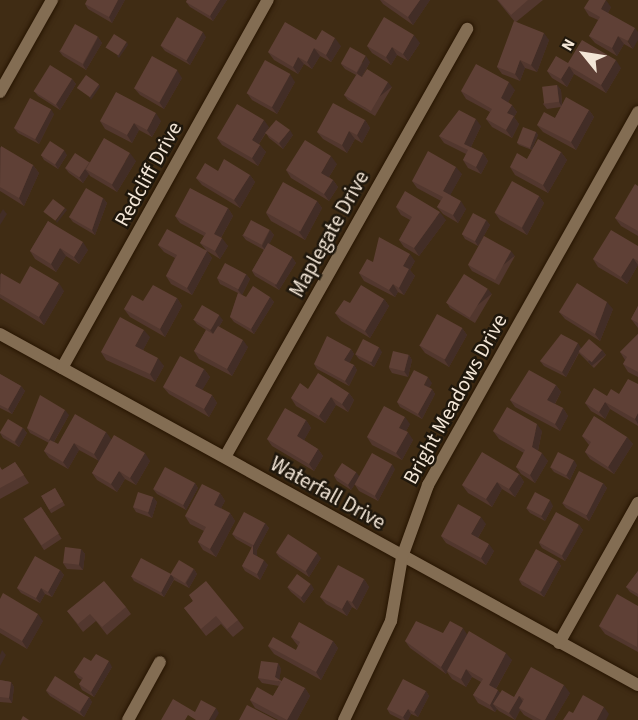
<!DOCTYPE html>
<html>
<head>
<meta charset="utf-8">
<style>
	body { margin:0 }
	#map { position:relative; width:638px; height:720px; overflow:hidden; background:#402c14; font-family:"Source Sans 3",sans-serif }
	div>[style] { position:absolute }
	.roads { filter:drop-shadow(0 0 2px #261400) drop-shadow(0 0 2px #261400) }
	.street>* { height:12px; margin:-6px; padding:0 6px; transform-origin:6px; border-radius:6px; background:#836d53 }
	.wall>* { inset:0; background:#52372e; transform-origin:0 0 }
	.shaded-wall>* { inset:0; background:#422d26; transform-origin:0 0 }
	.building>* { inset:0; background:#5f4036; transform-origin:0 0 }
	span { translate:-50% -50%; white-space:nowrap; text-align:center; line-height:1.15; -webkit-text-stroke:5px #1f170c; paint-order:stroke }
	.street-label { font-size:21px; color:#f3e6d7 }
	.north { position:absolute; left:554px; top:24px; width:60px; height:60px; -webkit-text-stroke:4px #1f170c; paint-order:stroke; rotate:300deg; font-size:16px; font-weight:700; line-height:24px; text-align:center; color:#f3e6d7 }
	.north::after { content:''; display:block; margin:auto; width:21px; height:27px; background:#f3e6d7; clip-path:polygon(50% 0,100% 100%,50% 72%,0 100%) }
</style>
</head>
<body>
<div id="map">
	<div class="roads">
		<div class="street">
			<div style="left:0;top:92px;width:106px;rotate:-60.5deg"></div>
			<div style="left:0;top:334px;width:728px;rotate:28.82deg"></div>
			<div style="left:62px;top:368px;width:422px;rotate:-60.8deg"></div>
			<div style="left:225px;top:457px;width:492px;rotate:-60.5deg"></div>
			<div style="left:559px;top:643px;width:161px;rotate:-60.6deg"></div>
			<div style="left:128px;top:720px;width:66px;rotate:-61.1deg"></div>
			<div style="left:344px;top:720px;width:110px;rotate:-64.6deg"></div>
			<div style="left:391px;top:621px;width:65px;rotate:-80.2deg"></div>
			<div style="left:402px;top:557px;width:77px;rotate:-70.1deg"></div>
			<div style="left:428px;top:485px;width:428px;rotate:-60.6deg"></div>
		</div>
	</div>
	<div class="wall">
		<div style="clip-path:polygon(125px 0,112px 23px,88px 9px,85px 4px)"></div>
		<div style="clip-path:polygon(187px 0,227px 0,213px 21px,190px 7px,186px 2px)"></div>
		<div style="clip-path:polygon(380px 0,430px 0,413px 25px,383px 4px)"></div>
		<div style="clip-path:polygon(497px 0,543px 0,516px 22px,549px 40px,537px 72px,525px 68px,520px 81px,502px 74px,497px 67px,515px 22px)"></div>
		<div style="clip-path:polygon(611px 7px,608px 13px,633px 49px,624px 44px,617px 56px,595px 43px,589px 36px,598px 20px,589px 16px,584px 8px)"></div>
		<div style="clip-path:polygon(98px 37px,102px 43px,86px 70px,63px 56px,59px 51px)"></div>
		<div style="clip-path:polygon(206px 37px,190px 65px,165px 51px,161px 46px)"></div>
		<div style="clip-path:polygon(316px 40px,341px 46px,331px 62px,320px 56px,312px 69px,304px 64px,298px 74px,274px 60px,268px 52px)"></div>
		<div style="clip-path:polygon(420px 43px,408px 61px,397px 55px,391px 65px,372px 53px,367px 46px)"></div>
		<div style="clip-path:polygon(370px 62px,362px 77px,392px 87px,375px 116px,348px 100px,344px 95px,356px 75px,345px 69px,341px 64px)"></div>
		<div style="clip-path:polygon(568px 63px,621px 68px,606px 93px,574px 74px,567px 87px,552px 78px,547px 71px)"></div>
		<div style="clip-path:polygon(182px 78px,164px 109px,140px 95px,134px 88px)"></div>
		<div style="clip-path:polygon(72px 79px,76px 84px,60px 110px,38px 96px,34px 91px)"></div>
		<div style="clip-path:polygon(295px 82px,277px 114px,252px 100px,247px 93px)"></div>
		<div style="clip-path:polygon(557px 85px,561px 90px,562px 104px,589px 110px,594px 117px,576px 150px,543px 132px,537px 125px,555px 118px,561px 107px,547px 109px,543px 104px)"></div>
		<div style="clip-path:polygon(515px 90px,508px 102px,512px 105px,517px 112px,514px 117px,519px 124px,512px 138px,492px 127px,486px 119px,490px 112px,466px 99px,461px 91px)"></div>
		<div style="clip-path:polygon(54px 114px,39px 144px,18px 133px,14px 128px)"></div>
		<div style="clip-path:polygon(365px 120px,370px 128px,362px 143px,355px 139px,347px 153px,323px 139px,317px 132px)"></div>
		<div style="clip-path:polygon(100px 121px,161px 121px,152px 137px,139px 130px,132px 143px,105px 129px)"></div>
		<div style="clip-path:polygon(481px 126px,471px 147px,483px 153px,488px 161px,481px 174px,468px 168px,463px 160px,466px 154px,444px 143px,439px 136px)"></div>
		<div style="clip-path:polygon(269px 127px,266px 132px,293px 135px,283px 149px,269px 138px,266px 133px,259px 144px,266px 152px,258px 166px,222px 145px,217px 138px)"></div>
		<div style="clip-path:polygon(536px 132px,538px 135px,533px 147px,561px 152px,567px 160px,548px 193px,515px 175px,510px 167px,527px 159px,532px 150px,519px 145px,517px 143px)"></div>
		<div style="clip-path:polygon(0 147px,33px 165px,39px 173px,24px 206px,0 191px)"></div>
		<div style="clip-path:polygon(41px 155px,67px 155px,58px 169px,44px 160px)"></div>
		<div style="clip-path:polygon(136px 161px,117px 192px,90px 176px,89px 174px,83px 183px,69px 173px,65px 168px,89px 162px)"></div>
		<div style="clip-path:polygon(337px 164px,329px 177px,333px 180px,338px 187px,329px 201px,291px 178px,286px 170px)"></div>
		<div style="clip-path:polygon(218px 171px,250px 175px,255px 182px,240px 208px,202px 185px,196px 178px)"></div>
		<div style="clip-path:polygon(462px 174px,450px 195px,466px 209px,458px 223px,443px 214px,437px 207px,441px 201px,417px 188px,412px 181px)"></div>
		<div style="clip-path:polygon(638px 186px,638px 236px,621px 226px,615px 218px)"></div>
		<div style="clip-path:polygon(539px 196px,544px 203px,527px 235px,500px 220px,495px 213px)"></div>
		<div style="clip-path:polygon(103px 198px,107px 203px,95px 235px,73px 222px,69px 217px)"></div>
		<div style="clip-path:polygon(317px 201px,322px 208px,305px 240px,271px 221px,266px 213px)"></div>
		<div style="clip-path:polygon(396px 207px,446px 220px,419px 256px,404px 247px,399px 240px,410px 220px,401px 215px)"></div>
		<div style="clip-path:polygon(228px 208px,233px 216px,221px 238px,228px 246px,220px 259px,207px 251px,212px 258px,192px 295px,171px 284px,166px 276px,175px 258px,164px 252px,158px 245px,206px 250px,200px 243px,204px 236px,180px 223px,175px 216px)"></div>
		<div style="clip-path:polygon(486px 220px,490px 225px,478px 246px,465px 239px,462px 234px)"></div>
		<div style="clip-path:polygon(48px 221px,88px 250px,79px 264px,66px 256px,56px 272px,35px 259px,30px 251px)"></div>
		<div style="clip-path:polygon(270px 230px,274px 235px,269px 244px,292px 257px,296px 263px,279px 290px,255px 276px,252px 271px,264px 250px,246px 240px,242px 235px)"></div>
		<div style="clip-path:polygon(638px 246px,638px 265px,627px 284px,598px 267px,593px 259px)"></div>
		<div style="clip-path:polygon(515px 256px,499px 285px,472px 271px,468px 265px)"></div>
		<div style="clip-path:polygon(415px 261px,410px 270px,415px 276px,404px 295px,398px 292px,395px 297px,364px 281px,359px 273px,373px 262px)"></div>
		<div style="clip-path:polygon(0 274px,20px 284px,64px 291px,44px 325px,0 298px)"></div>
		<div style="clip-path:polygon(246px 274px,250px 279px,242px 295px,246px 297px,270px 297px,274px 302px,254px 334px,234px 322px,230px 317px,238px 293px,220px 284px,217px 278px)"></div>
		<div style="clip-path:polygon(492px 294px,475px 323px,450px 308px,447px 303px)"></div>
		<div style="clip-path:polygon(177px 298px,182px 306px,165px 337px,130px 317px,124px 309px,143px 301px)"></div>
		<div style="clip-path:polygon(384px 299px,389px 306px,370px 338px,341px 321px,335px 313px,350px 303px)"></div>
		<div style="clip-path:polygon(638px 306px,638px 328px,631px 319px)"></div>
		<div style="clip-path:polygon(613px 309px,600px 341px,565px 319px,559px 312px)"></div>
		<div style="clip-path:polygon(193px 319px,223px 320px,219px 327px,248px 347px,232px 376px,199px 359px,194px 351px,206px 330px,197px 324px)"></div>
		<div style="clip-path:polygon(462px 328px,467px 335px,449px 367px,425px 353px,419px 345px)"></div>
		<div style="clip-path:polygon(638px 334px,638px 377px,628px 372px,623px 364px,625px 360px,620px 352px)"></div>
		<div style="clip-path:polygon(150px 337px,143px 350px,164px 366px,155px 382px,106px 360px,101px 352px)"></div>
		<div style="clip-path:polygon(581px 348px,602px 350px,606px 355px,594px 368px,579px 353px,566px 377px,544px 366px,540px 361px)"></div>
		<div style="clip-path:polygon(351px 349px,354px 354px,349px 363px,354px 365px,357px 370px,349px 386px,317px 369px,314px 364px)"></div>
		<div style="clip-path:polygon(382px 352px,374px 367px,359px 359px,355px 354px)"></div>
		<div style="clip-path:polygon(409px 355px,412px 360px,408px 377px,392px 373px,389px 368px)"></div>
		<div style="clip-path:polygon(204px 369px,210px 377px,202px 390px,212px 395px,217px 403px,209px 417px,169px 394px,163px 387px)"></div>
		<div style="clip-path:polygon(0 374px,21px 386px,25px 391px,12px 414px,0 408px)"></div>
		<div style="clip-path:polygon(432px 383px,429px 388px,432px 389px,435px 394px,422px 419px,400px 407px,397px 402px)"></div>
		<div style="clip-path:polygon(638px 384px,638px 426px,610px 409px,605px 419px,591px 411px,585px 403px,607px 396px,619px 394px)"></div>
		<div style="clip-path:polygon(556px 385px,561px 392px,555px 404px,563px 408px,568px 416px,560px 431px,515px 407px,510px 400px)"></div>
		<div style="clip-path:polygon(308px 389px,349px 393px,354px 400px,348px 412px,336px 405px,325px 423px,296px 406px,291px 398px)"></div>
		<div style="clip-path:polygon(69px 415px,54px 442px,58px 444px,106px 432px,111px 440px,150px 461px,136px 485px,125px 479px,117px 492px,97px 480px,92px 473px,99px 461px,79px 450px,68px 469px,49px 458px,44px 451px,49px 443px,30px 433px,27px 428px)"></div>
		<div style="clip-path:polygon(306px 420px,311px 428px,304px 440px,318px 449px,323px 456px,314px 471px,272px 446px,267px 439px)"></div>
		<div style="clip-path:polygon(410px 424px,406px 431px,413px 440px,402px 460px,372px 445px,367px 437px)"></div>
		<div style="clip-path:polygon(23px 428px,27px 433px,19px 447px,3px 438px,0 433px)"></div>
		<div style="clip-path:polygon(493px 431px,542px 431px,538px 451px,548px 461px,535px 483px,521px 474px,516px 467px,524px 453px,499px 439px)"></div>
		<div style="clip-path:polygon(582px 436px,627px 437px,633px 444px,614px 474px,590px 459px,585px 452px,589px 445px)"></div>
		<div style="clip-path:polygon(15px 462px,29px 483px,0 499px,0 467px,2px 470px)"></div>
		<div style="clip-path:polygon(577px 465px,570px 480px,554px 472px,550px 467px)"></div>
		<div style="clip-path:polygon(395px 469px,378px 501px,359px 491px,355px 485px,359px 478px,351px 490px,337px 481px,334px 476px,360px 477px)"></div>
		<div style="clip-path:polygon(519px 474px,524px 482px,515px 497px,502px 489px,492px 507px,468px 493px,462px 485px)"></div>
		<div style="clip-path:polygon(195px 483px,198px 488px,186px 510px,157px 494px,153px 489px)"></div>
		<div style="clip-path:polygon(603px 483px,607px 488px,589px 521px,566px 508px,562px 503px)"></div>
		<div style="left:55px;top:488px;width:20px;height:16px;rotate:60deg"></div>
		<div style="clip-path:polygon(220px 493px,225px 501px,221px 508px,230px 513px,235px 521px,216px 557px,203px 550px,198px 542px,204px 531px,190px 524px,185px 516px)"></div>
		<div style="clip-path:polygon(153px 497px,157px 502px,152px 518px,136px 512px,133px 507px)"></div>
		<div style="clip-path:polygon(553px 506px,545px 521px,530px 513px,526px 508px)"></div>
		<div style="left:41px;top:507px;width:38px;height:21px;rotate:57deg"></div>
		<div style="clip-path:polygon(265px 523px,269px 528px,257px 550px,257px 556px,268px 565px,260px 580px,245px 571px,242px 566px,252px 548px,236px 539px,232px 534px)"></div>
		<div style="clip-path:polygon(486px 524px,478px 538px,494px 551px,486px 565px,446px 543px,441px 536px)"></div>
		<div style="clip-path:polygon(579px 525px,583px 530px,565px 561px,542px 548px,539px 543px)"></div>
		<div style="clip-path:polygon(81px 549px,85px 554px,83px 570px,67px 569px,63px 563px)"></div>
		<div style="clip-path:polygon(276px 553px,321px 558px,309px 577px,280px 558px)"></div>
		<div style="clip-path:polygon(558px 561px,561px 566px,544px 597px,522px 585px,519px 580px)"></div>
		<div style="clip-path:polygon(194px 569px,197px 574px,189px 588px,174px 580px,164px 597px,134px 581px,131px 576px,171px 574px)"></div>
		<div style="clip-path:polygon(60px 570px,64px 575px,52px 597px,45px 594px,40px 603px,21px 593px,17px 588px)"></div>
		<div style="clip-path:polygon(638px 571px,638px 597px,630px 592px,626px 587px)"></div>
		<div style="clip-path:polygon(364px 579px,369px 587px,357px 610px,352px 607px,347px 616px,326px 604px,320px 597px)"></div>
		<div style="clip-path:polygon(287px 587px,314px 589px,304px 603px,291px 592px)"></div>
		<div style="clip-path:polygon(189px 595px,238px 620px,244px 628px,233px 637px,221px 624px,206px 636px,184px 608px,193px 601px)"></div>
		<div style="clip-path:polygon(0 599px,43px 621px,27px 649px,0 633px)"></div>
		<div style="clip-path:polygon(638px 606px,638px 652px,605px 634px,599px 626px)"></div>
		<div style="clip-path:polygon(126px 607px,131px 614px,107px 635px,96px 621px,83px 632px,67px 611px)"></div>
		<div style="clip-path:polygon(443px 633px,467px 635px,512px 660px,496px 689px,500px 693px,514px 697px,570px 693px,554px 720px,533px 720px,524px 715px,520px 710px,515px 720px,499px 711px,497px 709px,495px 712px,478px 703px,473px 695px,481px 682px,472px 677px,466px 687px,452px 679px,447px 672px,446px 674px,410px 648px,405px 641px)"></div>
		<div style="clip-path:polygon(291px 637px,333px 641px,338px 648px,321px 680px,274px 654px,268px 646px,296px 650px,298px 646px)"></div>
		<div style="clip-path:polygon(91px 661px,112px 667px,94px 697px,82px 690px,79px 684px,82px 680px,78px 678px,74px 672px)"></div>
		<div style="clip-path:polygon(278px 663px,281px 669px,279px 680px,305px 688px,310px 696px,297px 720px,278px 720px,255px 708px,250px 700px,273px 696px,279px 686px,262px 683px,258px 678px)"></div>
		<div style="clip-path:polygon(0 680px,11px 682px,14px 687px,12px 703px,0 702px)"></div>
		<div style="clip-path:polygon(46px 691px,89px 697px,92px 702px,84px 717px,50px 696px)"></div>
		<div style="clip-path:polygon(426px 691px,429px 696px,418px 717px,411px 714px,408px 720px,402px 720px,390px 714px,387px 709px)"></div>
	</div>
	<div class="shaded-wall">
		<div style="clip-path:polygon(118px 0,125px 0,112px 23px,109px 17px)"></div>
		<div style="clip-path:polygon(220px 0,227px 0,213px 21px,210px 16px)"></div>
		<div style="clip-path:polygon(420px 0,430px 0,413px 25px,408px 17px)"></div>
		<div style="clip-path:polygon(606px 0,611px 7px,606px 17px,601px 9px)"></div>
		<div style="clip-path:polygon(635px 28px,638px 32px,638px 40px,633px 49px,628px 41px)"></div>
		<div style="clip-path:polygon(203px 32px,206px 37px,190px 65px,186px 60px)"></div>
		<div style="clip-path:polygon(544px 33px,549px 40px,537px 72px,531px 65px)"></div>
		<div style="clip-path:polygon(414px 35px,420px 43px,408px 61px,403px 54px)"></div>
		<div style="clip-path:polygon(618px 36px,624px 44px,617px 56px,612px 48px)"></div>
		<div style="clip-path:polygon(98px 37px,102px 43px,86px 70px,83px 65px)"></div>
		<div style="clip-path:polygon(335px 38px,341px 46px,331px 62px,326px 55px)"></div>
		<div style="clip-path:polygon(127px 42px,128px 45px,119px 58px,117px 56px)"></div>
		<div style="clip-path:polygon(392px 47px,397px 55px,391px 65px,386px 57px)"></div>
		<div style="clip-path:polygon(314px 48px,320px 56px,312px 69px,307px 62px)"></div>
		<div style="clip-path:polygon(366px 56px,370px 62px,361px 78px,357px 73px)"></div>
		<div style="clip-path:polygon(298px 57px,304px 64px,298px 74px,293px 67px)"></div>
		<div style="clip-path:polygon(520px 60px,525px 68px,520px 81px,515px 74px)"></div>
		<div style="clip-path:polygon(616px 60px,621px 68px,606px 93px,601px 85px)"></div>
		<div style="clip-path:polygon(569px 66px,574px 74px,567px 87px,561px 79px)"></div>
		<div style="clip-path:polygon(177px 70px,182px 78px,164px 109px,159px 102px)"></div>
		<div style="clip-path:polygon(290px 74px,295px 82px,277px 114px,271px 106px)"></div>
		<div style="clip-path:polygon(72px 79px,76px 84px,60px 110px,56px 104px)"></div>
		<div style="left:388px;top:82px;width:6px;height:34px;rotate:51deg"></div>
		<div style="clip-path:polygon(509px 82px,515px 90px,506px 106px,501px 98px)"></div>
		<div style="clip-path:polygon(99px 84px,100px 87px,91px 100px,89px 97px)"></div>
		<div style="clip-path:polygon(557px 85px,561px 90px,562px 107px,559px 102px)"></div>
		<div style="clip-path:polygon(512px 105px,517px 112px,514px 117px,519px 124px,512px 138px,506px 130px,507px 113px)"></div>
		<div style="clip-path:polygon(51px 109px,54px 114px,39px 144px,35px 139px)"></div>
		<div style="clip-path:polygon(589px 110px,594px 117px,576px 150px,571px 142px)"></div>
		<div style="clip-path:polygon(156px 113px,161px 121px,152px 137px,147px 130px)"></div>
		<div style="clip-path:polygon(476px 119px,481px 126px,469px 151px,464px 144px)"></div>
		<div style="clip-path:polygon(264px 120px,269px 127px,257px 147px,252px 140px)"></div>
		<div style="clip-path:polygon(365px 120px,370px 128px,362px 143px,357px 135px)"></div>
		<div style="clip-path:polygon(134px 123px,139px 130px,132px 143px,127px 135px)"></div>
		<div style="clip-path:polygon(290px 130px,293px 135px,283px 149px,279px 143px)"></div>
		<div style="clip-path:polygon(349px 131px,355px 139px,347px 153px,342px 145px)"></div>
		<div style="clip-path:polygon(536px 132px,538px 135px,532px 150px,530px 148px)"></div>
		<div style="clip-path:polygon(260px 145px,266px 152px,258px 166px,252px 158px)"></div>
		<div style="clip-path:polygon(64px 150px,67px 155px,58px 169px,55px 164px)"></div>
		<div style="clip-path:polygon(561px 152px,567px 160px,548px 193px,543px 185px)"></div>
		<div style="clip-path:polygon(130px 153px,136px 161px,117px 192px,112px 185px)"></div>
		<div style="clip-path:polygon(483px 153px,488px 161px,481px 174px,476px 167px)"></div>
		<div style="clip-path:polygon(331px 156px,337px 164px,327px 180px,321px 173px)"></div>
		<div style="clip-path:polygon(33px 165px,39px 173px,24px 206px,19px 198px)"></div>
		<div style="clip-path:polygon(456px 167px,462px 174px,448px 199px,443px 191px)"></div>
		<div style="clip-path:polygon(85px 169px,89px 174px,83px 183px,79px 177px)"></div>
		<div style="clip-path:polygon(250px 175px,255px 182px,240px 208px,234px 200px)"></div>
		<div style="clip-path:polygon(333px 180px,338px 187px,329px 201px,324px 194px)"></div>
		<div style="clip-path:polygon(539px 196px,544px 203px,527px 235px,522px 228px)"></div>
		<div style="clip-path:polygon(103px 198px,107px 203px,95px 235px,92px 230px)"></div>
		<div style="clip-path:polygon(317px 201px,322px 208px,305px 240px,299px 232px)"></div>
		<div style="clip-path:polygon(461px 201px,466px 209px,458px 223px,453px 215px)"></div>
		<div style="clip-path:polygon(65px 208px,67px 210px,57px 223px,56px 221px)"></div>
		<div style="clip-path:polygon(228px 208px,233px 216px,219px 241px,214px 234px)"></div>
		<div style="clip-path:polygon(3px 209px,7px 214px,0 225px,0 214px)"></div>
		<div style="clip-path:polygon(440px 212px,446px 220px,419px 256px,414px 248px)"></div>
		<div style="clip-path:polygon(486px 220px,490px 225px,478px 246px,475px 241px)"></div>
		<div style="clip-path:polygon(270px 230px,274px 235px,266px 251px,262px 246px)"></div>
		<div style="clip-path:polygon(222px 238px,228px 246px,220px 259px,215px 251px)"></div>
		<div style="clip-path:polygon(83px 242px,88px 250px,79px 264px,74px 257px)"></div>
		<div style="clip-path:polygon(60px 248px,66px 256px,56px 272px,51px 264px)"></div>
		<div style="clip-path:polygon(207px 251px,212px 258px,192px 295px,187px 288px)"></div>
		<div style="left:511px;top:251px;width:6px;height:33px;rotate:51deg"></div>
		<div style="clip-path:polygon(410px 254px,415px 261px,410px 270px,415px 276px,404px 295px,399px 288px,403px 266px)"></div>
		<div style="clip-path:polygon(292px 257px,296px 263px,279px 290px,275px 285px)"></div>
		<div style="clip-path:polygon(633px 258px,638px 265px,627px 284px,621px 277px)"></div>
		<div style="clip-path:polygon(246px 274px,250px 279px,242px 295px,238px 290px)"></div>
		<div style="clip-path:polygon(59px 283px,64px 291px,44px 325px,39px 317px)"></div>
		<div style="clip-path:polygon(393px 284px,398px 292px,395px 297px,389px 290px)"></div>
		<div style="left:488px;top:289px;width:6px;height:34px;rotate:51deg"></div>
		<div style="clip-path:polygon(270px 297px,274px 302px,254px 334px,251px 329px)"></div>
		<div style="clip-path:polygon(177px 298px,182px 306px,165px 337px,160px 329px)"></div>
		<div style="clip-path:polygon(384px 299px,389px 306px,370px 338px,365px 331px)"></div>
		<div style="clip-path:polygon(607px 302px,613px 309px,600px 341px,595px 334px)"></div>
		<div style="clip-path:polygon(219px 315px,223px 320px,214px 335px,210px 330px)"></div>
		<div style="clip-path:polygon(462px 328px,467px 335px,449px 367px,444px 359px)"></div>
		<div style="clip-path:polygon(144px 330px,150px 337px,141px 354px,135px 346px)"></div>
		<div style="clip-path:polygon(243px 340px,248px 347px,232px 376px,227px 369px)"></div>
		<div style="clip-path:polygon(578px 343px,581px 348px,566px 377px,562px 372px)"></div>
		<div style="clip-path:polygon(379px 347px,382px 352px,374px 367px,370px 362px)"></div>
		<div style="clip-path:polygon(351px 349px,354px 354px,348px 366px,344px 360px)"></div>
		<div style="left:602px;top:350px;width:6px;height:18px;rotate:51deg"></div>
		<div style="clip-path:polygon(409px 355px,412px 360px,408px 377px,404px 371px)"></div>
		<div style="clip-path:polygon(158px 358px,164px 366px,155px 382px,150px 374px)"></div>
		<div style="clip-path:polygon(354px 365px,357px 370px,349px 386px,345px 381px)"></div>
		<div style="clip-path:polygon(204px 369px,210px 377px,200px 394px,195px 386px)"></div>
		<div style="clip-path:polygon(428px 377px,432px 383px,428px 390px,424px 385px)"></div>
		<div style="clip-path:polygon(556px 385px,561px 392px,553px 407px,547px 400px)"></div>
		<div style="clip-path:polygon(21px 386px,25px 391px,12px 414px,8px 409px)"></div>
		<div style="clip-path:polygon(432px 389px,435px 394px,422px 419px,418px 414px)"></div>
		<div style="clip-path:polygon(349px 393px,354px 400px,348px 412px,342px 404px)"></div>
		<div style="clip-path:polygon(212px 395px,217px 403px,209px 417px,204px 409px)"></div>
		<div style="clip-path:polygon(331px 397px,336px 405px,325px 423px,319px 416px)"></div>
		<div style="clip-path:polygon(605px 402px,610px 409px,605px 419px,599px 412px)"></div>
		<div style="clip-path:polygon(563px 408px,568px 416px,560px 431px,555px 424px)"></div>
		<div style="clip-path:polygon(65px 410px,69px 415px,52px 445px,49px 440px)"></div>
		<div style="clip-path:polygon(638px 413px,638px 424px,635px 419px)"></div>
		<div style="clip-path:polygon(405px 417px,410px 424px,404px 435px,399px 428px)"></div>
		<div style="clip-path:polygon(306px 420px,311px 428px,302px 444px,297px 436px)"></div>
		<div style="clip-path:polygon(537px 424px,542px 431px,537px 455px,532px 447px)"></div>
		<div style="clip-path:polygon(23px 428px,27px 433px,19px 447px,15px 442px)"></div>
		<div style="clip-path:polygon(106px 432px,112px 440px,99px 462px,94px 454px)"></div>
		<div style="clip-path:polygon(408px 432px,413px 440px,402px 460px,396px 453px)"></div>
		<div style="clip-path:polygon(627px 437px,633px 444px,614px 474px,608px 467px)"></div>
		<div style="clip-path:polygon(74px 443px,79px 450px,68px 469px,63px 462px)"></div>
		<div style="clip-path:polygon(318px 449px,323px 456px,314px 471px,309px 464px)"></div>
		<div style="clip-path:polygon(145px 453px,150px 461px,136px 485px,130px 478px)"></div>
		<div style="clip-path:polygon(542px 453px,548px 461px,535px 483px,530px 475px)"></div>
		<div style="clip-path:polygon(574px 460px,577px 465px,570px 480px,566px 475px)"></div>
		<div style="clip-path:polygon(392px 464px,395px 469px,378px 501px,375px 496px)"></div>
		<div style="clip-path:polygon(119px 471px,125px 479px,117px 492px,111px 484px)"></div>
		<div style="clip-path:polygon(356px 472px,360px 477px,351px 490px,348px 485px)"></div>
		<div style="clip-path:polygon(519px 474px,524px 482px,515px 497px,509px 489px)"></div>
		<div style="clip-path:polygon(497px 482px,502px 489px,492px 507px,486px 499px)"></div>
		<div style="clip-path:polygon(195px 483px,198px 488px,186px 510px,183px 505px)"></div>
		<div style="clip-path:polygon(603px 483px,607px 488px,589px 521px,586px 515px)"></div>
		<div style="clip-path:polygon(220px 493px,225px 501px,219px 512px,214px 505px)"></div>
		<div style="clip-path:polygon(153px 497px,157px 502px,152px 518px,148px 513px)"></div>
		<div style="clip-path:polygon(550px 500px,553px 506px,545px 521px,541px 516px)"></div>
		<div style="clip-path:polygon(230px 513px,235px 521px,216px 557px,210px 549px)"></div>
		<div style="clip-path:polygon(481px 517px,486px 524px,476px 541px,471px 534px)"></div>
		<div style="clip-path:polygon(265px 523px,269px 528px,257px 550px,253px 545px)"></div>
		<div style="clip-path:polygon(579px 525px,583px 530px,565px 561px,562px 556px)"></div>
		<div style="clip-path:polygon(489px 544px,494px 551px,486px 565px,481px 558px)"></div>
		<div style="clip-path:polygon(253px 545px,257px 550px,257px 559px,253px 554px)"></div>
		<div style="clip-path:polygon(81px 549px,85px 554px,83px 570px,79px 565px)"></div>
		<div style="clip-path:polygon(317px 553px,321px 558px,309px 577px,306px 571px)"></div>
		<div style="clip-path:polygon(264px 560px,268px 565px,260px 580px,257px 574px)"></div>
		<div style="clip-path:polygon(558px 561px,561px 566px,544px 597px,540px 592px)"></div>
		<div style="clip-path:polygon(194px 569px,197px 574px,189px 588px,186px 583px)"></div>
		<div style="clip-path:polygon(60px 570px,64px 575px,52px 597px,48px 592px)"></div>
		<div style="clip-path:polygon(171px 574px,174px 579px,164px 597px,161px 592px)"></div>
		<div style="clip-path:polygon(364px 579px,369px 587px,357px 610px,352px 602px)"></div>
		<div style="clip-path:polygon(311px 584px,314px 589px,304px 603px,301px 598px)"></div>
		<div style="clip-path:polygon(41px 588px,45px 594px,40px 603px,36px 598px)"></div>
		<div style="clip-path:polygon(347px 600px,352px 607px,347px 616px,342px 609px)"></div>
		<div style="clip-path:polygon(38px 614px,43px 621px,27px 649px,22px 641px)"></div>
		<div style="clip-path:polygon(463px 628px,468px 636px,446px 674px,441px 667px)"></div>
		<div style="clip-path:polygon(333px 641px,338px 648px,321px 680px,316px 672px)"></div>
		<div style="clip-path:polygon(2px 650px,6px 655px,0 666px,0 655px)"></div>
		<div style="clip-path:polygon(506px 653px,512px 660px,494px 692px,489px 685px)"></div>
		<div style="clip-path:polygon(109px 661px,112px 667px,94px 697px,91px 692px)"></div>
		<div style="clip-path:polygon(278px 663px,281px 669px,279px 682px,275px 677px)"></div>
		<div style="clip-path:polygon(466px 669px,472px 677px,466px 687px,461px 679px)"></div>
		<div style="clip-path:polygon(11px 682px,14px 687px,12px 703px,9px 698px)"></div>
		<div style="clip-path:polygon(564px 685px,570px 693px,554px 720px,545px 720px)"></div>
		<div style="clip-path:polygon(305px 688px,310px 696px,297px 720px,287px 720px)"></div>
		<div style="clip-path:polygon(498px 690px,503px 698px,493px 704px,497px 709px,495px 712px,490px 705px)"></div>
		<div style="clip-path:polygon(426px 691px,429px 696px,418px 717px,414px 712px)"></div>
		<div style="clip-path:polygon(519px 696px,524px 703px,519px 708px,520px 710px,515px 720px,509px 713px)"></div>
		<div style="clip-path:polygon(89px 697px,92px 702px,84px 717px,80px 712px)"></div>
		<div style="clip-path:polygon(604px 707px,609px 714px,606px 720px,597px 720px)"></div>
		<div style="clip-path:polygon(216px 708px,219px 713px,215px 720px,209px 720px)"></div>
		<div style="clip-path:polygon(408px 709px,411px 714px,408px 720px,405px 720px,403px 717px)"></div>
	</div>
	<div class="building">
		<div style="clip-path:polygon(87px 0,118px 0,109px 17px,85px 4px)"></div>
		<div style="clip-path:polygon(187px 0,220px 0,210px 16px,186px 2px)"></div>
		<div style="clip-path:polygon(383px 0,420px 0,408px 17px)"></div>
		<div style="clip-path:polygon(498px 0,528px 0,511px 15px)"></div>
		<div style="clip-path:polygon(589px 0,606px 0,601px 9px,635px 28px,628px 41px,618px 36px,612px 48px,589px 36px,600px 17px,584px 8px)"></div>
		<div style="left:177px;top:17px;width:30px;height:33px;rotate:30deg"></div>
		<div style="clip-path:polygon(384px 17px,414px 35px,403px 54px,392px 47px,386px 57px,367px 46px)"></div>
		<div style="clip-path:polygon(514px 21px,544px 33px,531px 65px,520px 60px,515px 74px,497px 67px)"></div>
		<div style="clip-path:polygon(285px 22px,316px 40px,322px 30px,335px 38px,326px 55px,314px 48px,307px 62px,298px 57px,293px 67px,268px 52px)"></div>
		<div style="left:75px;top:24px;width:26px;height:31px;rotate:29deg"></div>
		<div style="left:114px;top:34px;width:15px;height:16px;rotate:32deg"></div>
		<div style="clip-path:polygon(582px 40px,616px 60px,601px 85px,569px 66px,561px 79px,547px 71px,556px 56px,568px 63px)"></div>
		<div style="left:350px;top:47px;width:18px;height:19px;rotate:29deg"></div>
		<div style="left:152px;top:56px;width:29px;height:37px;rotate:29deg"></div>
		<div style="left:265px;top:60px;width:29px;height:38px;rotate:29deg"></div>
		<div style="clip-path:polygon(476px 64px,509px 82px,501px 98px,512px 105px,507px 113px,514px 116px,506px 130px,486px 119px,492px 109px,461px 91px)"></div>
		<div style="left:50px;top:65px;width:26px;height:31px;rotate:32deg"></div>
		<div style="clip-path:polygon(367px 69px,388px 82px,371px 111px,344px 95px,357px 74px,362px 77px)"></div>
		<div style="left:86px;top:75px;width:16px;height:16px;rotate:35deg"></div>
		<div style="left:557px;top:85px;width:17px;height:15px;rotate:83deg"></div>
		<div style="clip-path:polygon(116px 92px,156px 113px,147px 130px,134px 123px,127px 135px,100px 121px)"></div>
		<div style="clip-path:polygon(566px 97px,589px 110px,571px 142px,537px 125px,544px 112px,555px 118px)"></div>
		<div style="left:30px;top:98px;width:24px;height:34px;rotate:28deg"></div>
		<div style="clip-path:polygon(333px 103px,365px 120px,357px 135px,349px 131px,342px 145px,317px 132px)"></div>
		<div style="clip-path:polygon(237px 104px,264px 120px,252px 140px,260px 145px,252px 158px,217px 138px)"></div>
		<div style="clip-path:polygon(459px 110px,476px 119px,464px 144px,483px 153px,476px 167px,463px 160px,468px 150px,439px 136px)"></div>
		<div style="clip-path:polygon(276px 120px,290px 130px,279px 143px,265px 133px)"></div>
		<div style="left:523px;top:127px;width:14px;height:17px;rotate:21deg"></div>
		<div style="left:104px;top:138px;width:30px;height:36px;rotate:30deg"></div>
		<div style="clip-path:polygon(538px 139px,561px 152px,543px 185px,510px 167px,517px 153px,527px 159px)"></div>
		<div style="clip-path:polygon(305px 140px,331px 156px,321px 173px,333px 180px,324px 194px,286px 170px)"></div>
		<div style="left:50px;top:141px;width:17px;height:17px;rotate:33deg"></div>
		<div style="clip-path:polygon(1px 146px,33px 165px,19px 198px,0 187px)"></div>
		<div style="clip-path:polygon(428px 151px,456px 167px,443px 191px,461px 201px,453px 215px,437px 207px,443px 197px,412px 181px)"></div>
		<div style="left:75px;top:153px;width:17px;height:18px;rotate:33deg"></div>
		<div style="clip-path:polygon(224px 159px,250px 175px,234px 200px,196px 178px,205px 163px,218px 171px)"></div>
		<div style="left:512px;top:181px;width:31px;height:36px;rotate:29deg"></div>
		<div style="left:283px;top:182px;width:39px;height:35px;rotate:29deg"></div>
		<div style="clip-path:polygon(635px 184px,638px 186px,638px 231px,615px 218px)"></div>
		<div style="clip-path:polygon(86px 188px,103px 198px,92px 230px,69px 217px)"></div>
		<div style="clip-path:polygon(190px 188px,228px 208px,214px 234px,222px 238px,215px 251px,200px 243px,206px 233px,175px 216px)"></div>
		<div style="clip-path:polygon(405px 191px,440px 212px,414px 248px,399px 240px,412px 217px,396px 207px)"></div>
		<div style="left:53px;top:199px;width:15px;height:16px;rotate:37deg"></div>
		<div style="left:473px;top:213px;width:15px;height:24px;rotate:28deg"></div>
		<div style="left:251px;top:220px;width:21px;height:17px;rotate:28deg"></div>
		<div style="clip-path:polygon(48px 221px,83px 242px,74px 257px,60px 248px,51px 264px,30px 251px)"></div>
		<div style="clip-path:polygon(167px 229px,207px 251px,187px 288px,166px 276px,177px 255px,158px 245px)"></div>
		<div style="clip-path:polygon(611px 230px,638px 246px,638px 261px,633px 258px,621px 277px,593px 259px)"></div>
		<div style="left:484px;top:236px;width:31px;height:33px;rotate:29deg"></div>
		<div style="clip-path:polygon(379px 237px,410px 254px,403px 266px,409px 269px,399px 288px,393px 284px,389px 290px,359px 273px,367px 259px,373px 262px)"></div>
		<div style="left:268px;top:243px;width:28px;height:32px;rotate:30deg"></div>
		<div style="left:225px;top:263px;width:24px;height:17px;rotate:28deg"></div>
		<div style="clip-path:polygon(30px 266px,59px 283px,39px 317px,0 294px,1px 273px,20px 284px)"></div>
		<div style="left:464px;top:274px;width:28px;height:34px;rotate:32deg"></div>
		<div style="clip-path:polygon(577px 283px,607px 302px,595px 334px,559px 312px)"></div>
		<div style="clip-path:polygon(153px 285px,177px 298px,160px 329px,124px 309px,132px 295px,143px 301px)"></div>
		<div style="clip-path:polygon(361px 285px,384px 299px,365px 331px,335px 313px,344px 300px,350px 303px)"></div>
		<div style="clip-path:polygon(253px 286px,270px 297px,251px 329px,230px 317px,238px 293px,246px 297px)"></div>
		<div style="left:202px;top:305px;width:20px;height:17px;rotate:30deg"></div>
		<div style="clip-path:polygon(638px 306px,638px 323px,631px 319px)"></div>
		<div style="left:437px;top:314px;width:29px;height:36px;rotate:29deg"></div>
		<div style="clip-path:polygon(120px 317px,144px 330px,135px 346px,158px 358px,150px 374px,101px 352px)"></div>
		<div style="clip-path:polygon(218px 326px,243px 340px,227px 369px,194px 351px,206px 330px,213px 334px)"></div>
		<div style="clip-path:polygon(561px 334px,578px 343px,562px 372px,540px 361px)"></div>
		<div style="clip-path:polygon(638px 334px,638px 372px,623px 364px,627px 357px,620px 352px)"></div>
		<div style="clip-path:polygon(327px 336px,351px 349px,344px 360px,354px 365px,345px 381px,314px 364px)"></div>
		<div style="left:363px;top:339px;width:18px;height:17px;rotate:27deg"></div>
		<div style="left:589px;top:339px;width:17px;height:16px;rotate:40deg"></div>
		<div style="left:393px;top:351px;width:16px;height:17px;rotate:14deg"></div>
		<div style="clip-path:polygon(180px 356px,204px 369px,195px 386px,212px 395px,204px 409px,163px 387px)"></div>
		<div style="clip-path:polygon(414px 370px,428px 377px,424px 385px,432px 389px,418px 414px,397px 402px)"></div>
		<div style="clip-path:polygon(529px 370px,556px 385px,547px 400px,563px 408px,555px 424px,510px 400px)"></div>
		<div style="clip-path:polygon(318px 373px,349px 393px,342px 404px,331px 397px,319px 416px,291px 398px,300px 383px,308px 389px)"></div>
		<div style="clip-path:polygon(0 374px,21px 386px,8px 409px,0 405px)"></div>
		<div style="clip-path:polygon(628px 379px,638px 384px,638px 413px,635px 419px,605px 402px,599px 412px,585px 403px,594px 388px,607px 396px,611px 389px,619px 394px)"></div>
		<div style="clip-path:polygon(40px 395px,65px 410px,49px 440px,27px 428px)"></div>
		<div style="clip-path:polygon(384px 406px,405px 417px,399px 428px,408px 432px,396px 453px,367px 437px)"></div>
		<div style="clip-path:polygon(507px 407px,537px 424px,532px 447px,542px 453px,530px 475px,516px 467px,525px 450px,493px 431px)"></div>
		<div style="clip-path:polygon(285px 408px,306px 420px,297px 436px,318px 449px,309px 464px,267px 439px)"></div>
		<div style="clip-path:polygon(75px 414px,106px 432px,94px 454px,74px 443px,63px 462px,44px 451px,50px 440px,58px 444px)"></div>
		<div style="clip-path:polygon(594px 416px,627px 437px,608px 467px,585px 452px,591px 442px,582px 436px)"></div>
		<div style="left:8px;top:419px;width:17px;height:16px;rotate:31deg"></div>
		<div style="clip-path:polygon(114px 435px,145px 453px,130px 478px,119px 471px,111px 484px,92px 473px)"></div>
		<div style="clip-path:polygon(482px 452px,519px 474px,509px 489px,497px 482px,486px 499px,462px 485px)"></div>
		<div style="left:558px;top:452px;width:18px;height:17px;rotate:27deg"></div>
		<div style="left:372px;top:453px;width:23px;height:36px;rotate:29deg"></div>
		<div style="clip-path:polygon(15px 462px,24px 475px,0 488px,0 467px,2px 470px)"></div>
		<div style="left:342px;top:463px;width:17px;height:15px;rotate:33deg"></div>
		<div style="left:165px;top:467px;width:34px;height:25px;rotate:28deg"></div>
		<div style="left:579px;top:471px;width:27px;height:36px;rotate:27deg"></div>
		<div style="clip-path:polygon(202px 484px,220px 493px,214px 505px,230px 513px,210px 549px,198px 542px,206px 527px,185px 516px)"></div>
		<div style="left:55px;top:488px;width:16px;height:16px;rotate:60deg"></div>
		<div style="left:138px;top:492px;width:16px;height:16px;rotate:18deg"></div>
		<div style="left:535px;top:492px;width:17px;height:18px;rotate:28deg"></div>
		<div style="clip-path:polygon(458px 504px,481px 517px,471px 534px,489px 544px,481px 558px,441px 536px)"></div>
		<div style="left:41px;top:507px;width:32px;height:21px;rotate:56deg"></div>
		<div style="left:244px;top:512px;width:24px;height:25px;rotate:28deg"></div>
		<div style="left:556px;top:512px;width:26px;height:35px;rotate:29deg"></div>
		<div style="left:288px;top:534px;width:35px;height:22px;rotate:33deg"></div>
		<div style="clip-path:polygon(253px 545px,253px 554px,264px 560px,257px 574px,242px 566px)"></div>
		<div style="left:65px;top:547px;width:16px;height:16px;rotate:7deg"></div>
		<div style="left:536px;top:549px;width:25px;height:35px;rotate:29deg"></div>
		<div style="clip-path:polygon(35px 556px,60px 570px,48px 592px,41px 588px,36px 598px,17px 588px)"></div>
		<div style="left:141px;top:558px;width:34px;height:21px;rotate:28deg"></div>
		<div style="left:179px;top:560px;width:17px;height:17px;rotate:31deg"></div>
		<div style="clip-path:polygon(338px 565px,364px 579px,352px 602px,347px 600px,342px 609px,320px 597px)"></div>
		<div style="clip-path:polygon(638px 571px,638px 594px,626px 587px)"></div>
		<div style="left:297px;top:574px;width:17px;height:16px;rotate:36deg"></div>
		<div style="clip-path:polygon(104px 581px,126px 607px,102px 627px,90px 614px,78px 624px,67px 611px)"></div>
		<div style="clip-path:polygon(206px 581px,238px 620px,227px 629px,216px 616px,201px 629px,184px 608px,193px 601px,189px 595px)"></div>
		<div style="clip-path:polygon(3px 593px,38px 614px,22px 641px,0 628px,0 599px)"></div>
		<div style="clip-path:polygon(617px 594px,638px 606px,637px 647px,599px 626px)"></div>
		<div style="clip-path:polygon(416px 621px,443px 633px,450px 621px,463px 628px,441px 667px,405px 641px)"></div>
		<div style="clip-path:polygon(299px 622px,333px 641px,316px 672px,268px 646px,273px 637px,296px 650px,300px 642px,291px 637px)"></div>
		<div style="clip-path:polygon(469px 631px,506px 653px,489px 685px,498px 690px,490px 705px,473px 695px,483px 679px,466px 669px,461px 679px,447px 671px)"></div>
		<div style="clip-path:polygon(96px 654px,109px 661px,91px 692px,79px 684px,83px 678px,74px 672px,84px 657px,91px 661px)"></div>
		<div style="clip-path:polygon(261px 661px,278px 663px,275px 677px,283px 682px,258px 678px)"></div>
		<div style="clip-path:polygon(531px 667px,564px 685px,545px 720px,541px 720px,519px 708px,524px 699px,519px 696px,509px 713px,493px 704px,502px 690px,514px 697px)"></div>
		<div style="left:55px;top:676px;width:40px;height:17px;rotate:32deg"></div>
		<div style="clip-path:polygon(284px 677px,305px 688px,287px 720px,250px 700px,257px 687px,273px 696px)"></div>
		<div style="clip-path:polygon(403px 679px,426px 691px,414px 712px,408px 709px,403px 717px,387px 709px)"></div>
		<div style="clip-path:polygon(0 680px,11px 682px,9px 698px,0 697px)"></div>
		<div style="clip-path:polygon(583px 695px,604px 707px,597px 720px,563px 720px,569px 711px,573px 713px)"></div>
		<div style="clip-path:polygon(173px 699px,195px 712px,201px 700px,216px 708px,209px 720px,196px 720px,188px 715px,185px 720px,161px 720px)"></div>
		<div style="clip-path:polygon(247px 705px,276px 720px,239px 720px)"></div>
		<div style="clip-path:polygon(23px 716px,29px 720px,21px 720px)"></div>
	</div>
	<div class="street-label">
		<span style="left:148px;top:174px;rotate:-61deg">Redcliff Drive</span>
		<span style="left:329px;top:234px;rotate:-61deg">Maplegate Drive</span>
		<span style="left:455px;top:399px;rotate:-61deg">Bright Meadows Drive</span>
		<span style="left:328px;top:493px;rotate:29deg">Waterfall Drive</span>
	</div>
	<div class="north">N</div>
</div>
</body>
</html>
